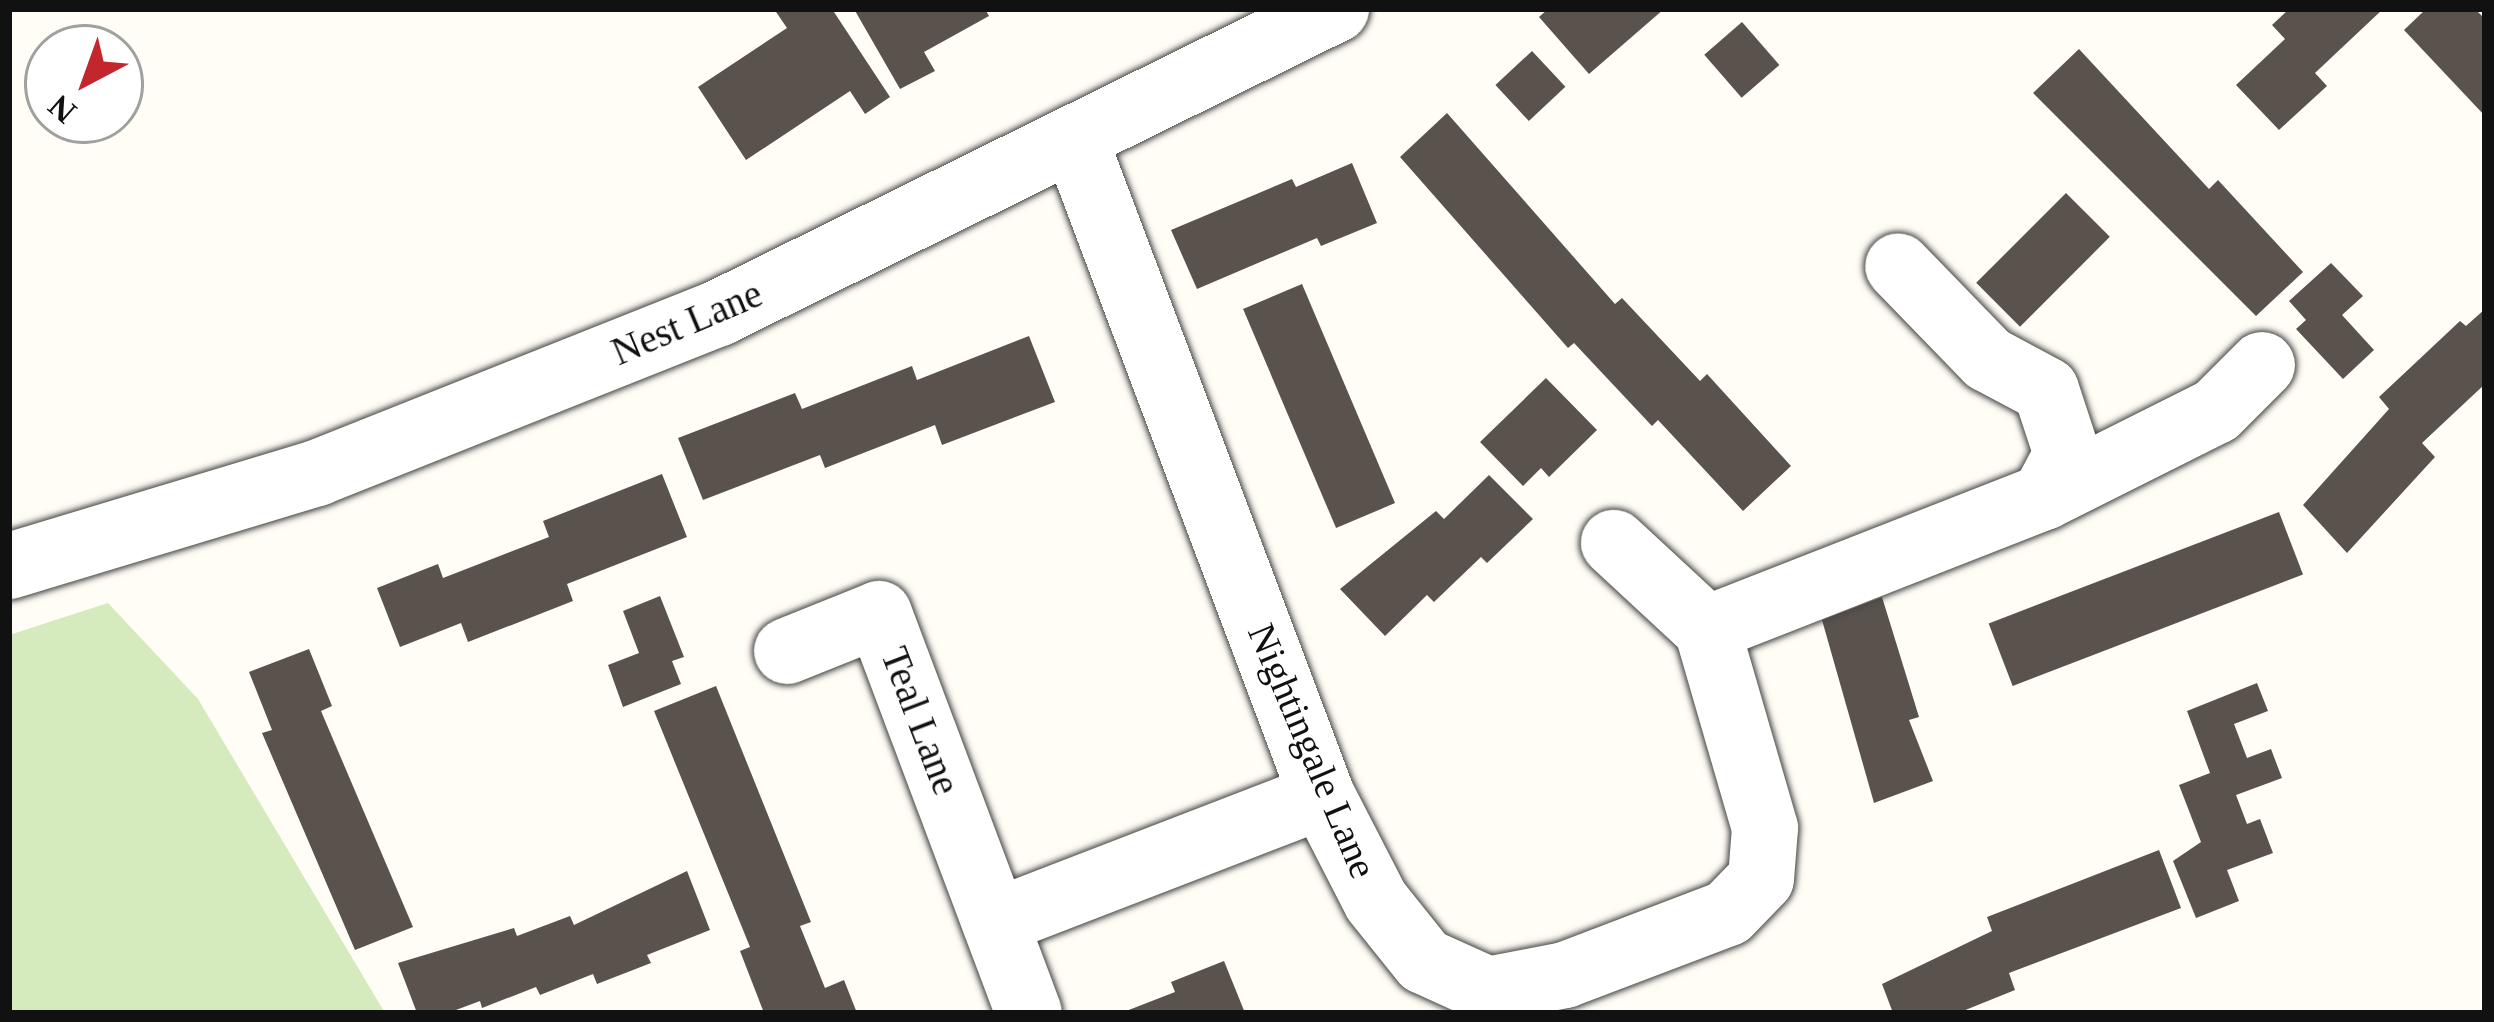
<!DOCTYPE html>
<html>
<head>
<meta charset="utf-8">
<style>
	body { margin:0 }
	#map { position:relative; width:2494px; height:1022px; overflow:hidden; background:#fffdf5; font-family:Georgia,serif }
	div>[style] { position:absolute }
	.green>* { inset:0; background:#d5ebbd }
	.building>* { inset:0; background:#5a524d; transform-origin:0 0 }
	.roads { filter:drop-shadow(0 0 3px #444) drop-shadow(0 0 3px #444) }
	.minor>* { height:66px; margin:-33px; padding:0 33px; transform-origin:33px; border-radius:33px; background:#fff }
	span { translate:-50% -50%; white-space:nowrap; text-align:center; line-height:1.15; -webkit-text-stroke:12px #fff; paint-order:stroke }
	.street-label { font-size:39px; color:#111 }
	.frame { position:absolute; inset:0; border:12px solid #111; pointer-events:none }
	.north { position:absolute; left:24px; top:24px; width:120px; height:120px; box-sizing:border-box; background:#fff; border:3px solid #a0a0a0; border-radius:50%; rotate:221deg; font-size:33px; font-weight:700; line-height:48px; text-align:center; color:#111 }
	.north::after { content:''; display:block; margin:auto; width:42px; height:54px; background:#c4262e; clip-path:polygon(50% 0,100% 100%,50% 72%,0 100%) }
</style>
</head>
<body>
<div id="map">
	<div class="green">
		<div style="clip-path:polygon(108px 603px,198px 699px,385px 1013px,9px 1013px,9px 635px)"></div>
	</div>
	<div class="building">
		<div style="clip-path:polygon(774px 9px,832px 9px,890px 97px,865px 114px,850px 91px,746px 160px,698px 87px,787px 28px)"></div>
		<div style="clip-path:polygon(854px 9px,985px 9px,989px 16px,924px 52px,935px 71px,900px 89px)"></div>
		<div style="clip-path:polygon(1548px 9px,1664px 9px,1589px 74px,1539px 17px)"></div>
		<div style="clip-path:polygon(2289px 9px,2383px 9px,2315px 73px,2327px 86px,2279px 130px,2236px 85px,2285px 39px,2272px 25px)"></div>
		<div style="clip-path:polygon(2426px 9px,2475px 9px,2485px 19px,2485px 116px,2404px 30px)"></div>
		<div style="left:1742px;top:22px;width:57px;height:50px;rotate:49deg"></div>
		<div style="clip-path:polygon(2079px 49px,2209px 189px,2218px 180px,2303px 272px,2256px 316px,2033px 93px)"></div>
		<div style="left:1532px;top:51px;width:49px;height:50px;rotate:47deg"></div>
		<div style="clip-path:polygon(1447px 113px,1615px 304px,1622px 298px,1700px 381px,1707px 374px,1791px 466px,1743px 511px,1658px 420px,1652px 426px,1574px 343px,1568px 348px,1400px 157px)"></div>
		<div style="clip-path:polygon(1352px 163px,1377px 223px,1321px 246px,1317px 238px,1197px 289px,1171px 230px,1292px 179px,1296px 187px)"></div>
		<div style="left:2066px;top:193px;width:62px;height:127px;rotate:45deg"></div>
		<div style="clip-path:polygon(2331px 263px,2363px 296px,2342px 315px,2374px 350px,2343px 379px,2296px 329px,2306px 320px,2289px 301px)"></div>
		<div style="left:1302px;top:284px;width:238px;height:64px;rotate:67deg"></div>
		<div style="clip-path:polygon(2485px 309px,2485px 384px,2422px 443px,2435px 457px,2347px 553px,2303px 505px,2389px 409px,2379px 397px,2460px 321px,2466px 326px)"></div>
		<div style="clip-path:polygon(1029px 336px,1055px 402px,942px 445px,935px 425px,825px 468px,820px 455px,703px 500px,678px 438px,795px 393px,802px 409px,912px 366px,917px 380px)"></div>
		<div style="clip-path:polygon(1546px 378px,1597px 430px,1549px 477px,1541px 468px,1523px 486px,1480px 442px)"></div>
		<div style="clip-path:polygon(662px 474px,687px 537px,567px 584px,573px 601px,468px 642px,461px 623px,400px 647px,377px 588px,438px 564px,443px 578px,549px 537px,543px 521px)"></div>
		<div style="clip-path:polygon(1489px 475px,1533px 519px,1487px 563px,1481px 557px,1434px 602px,1427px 595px,1385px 636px,1340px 589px,1436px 511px,1444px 519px)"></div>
		<div style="left:2279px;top:512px;width:67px;height:311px;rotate:69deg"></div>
		<div style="clip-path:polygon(660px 596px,684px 657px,672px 661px,681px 684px,623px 707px,608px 665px,639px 653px,623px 611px)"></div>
		<div style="clip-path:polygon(1882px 597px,1919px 717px,1909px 720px,1933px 781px,1874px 803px,1822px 620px)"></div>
		<div style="clip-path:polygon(309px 649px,332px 706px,321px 711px,413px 927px,355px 950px,262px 733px,272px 730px,249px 672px)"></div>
		<div style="clip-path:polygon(2257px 683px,2268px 711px,2234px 724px,2247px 758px,2271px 749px,2282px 778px,2236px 795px,2247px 824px,2260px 819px,2273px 853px,2227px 870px,2239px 901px,2196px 918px,2173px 861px,2201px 842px,2179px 785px,2210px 773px,2187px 711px)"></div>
		<div style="clip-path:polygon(716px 686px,811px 922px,800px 926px,825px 988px,844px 980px,857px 1013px,764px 1013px,740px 951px,750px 947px,654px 711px)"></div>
		<div style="clip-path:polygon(2159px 850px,2181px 908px,2009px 973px,2015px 990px,1958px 1013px,1893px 1013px,1882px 984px,1992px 931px,1987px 917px)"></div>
		<div style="clip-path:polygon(687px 871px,710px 930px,647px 955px,651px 963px,597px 984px,593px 974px,540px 995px,536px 987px,482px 1008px,480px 1001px,448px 1013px,417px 1013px,398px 963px,514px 928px,517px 936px,570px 916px,574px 925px)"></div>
		<div style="clip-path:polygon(1224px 961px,1245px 1013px,1121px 1013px,1175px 992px,1171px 982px)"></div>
	</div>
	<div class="roads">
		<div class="minor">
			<div style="left:1076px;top:143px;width:698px;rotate:69.36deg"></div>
			<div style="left:1322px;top:796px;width:118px;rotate:62.8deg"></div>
			<div style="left:1376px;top:901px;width:77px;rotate:51.3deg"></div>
			<div style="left:1424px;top:961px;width:70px;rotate:24.4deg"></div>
			<div style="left:1488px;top:990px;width:78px;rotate:-11deg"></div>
			<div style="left:1565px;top:975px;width:174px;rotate:-20.8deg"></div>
			<div style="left:1728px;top:913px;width:47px;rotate:-45.9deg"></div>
			<div style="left:1761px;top:879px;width:51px;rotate:-85.5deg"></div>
			<div style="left:1765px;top:828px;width:207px;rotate:-106.2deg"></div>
			<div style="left:1707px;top:629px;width:127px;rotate:-137.2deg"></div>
			<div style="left:2044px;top:497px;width:192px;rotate:-26.6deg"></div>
			<div style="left:2216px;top:411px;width:65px;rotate:-45deg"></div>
			<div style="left:9px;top:566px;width:322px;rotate:-16.8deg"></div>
			<div style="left:317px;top:473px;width:433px;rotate:-21.7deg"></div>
			<div style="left:719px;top:313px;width:688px;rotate:-26.23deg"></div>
			<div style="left:1707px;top:629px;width:362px;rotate:-21.4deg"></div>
			<div style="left:2044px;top:497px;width:49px;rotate:-61.9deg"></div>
			<div style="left:2067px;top:454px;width:67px;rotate:-108.2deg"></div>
			<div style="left:2046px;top:390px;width:66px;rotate:-151.9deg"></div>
			<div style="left:1988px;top:359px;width:129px;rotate:-134.1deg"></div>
			<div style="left:787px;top:651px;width:99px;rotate:-21.9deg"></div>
			<div style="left:879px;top:614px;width:426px;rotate:69.4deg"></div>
			<div style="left:995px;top:922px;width:350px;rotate:-21.1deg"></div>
		</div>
	</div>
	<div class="street-label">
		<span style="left:687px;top:323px;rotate:-23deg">Nest Lane</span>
		<span style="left:920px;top:721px;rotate:69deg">Teal Lane</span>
		<span style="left:1312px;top:751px;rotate:67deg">Nightingale Lane</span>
	</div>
	<div class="frame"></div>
	<div class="north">N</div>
</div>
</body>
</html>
